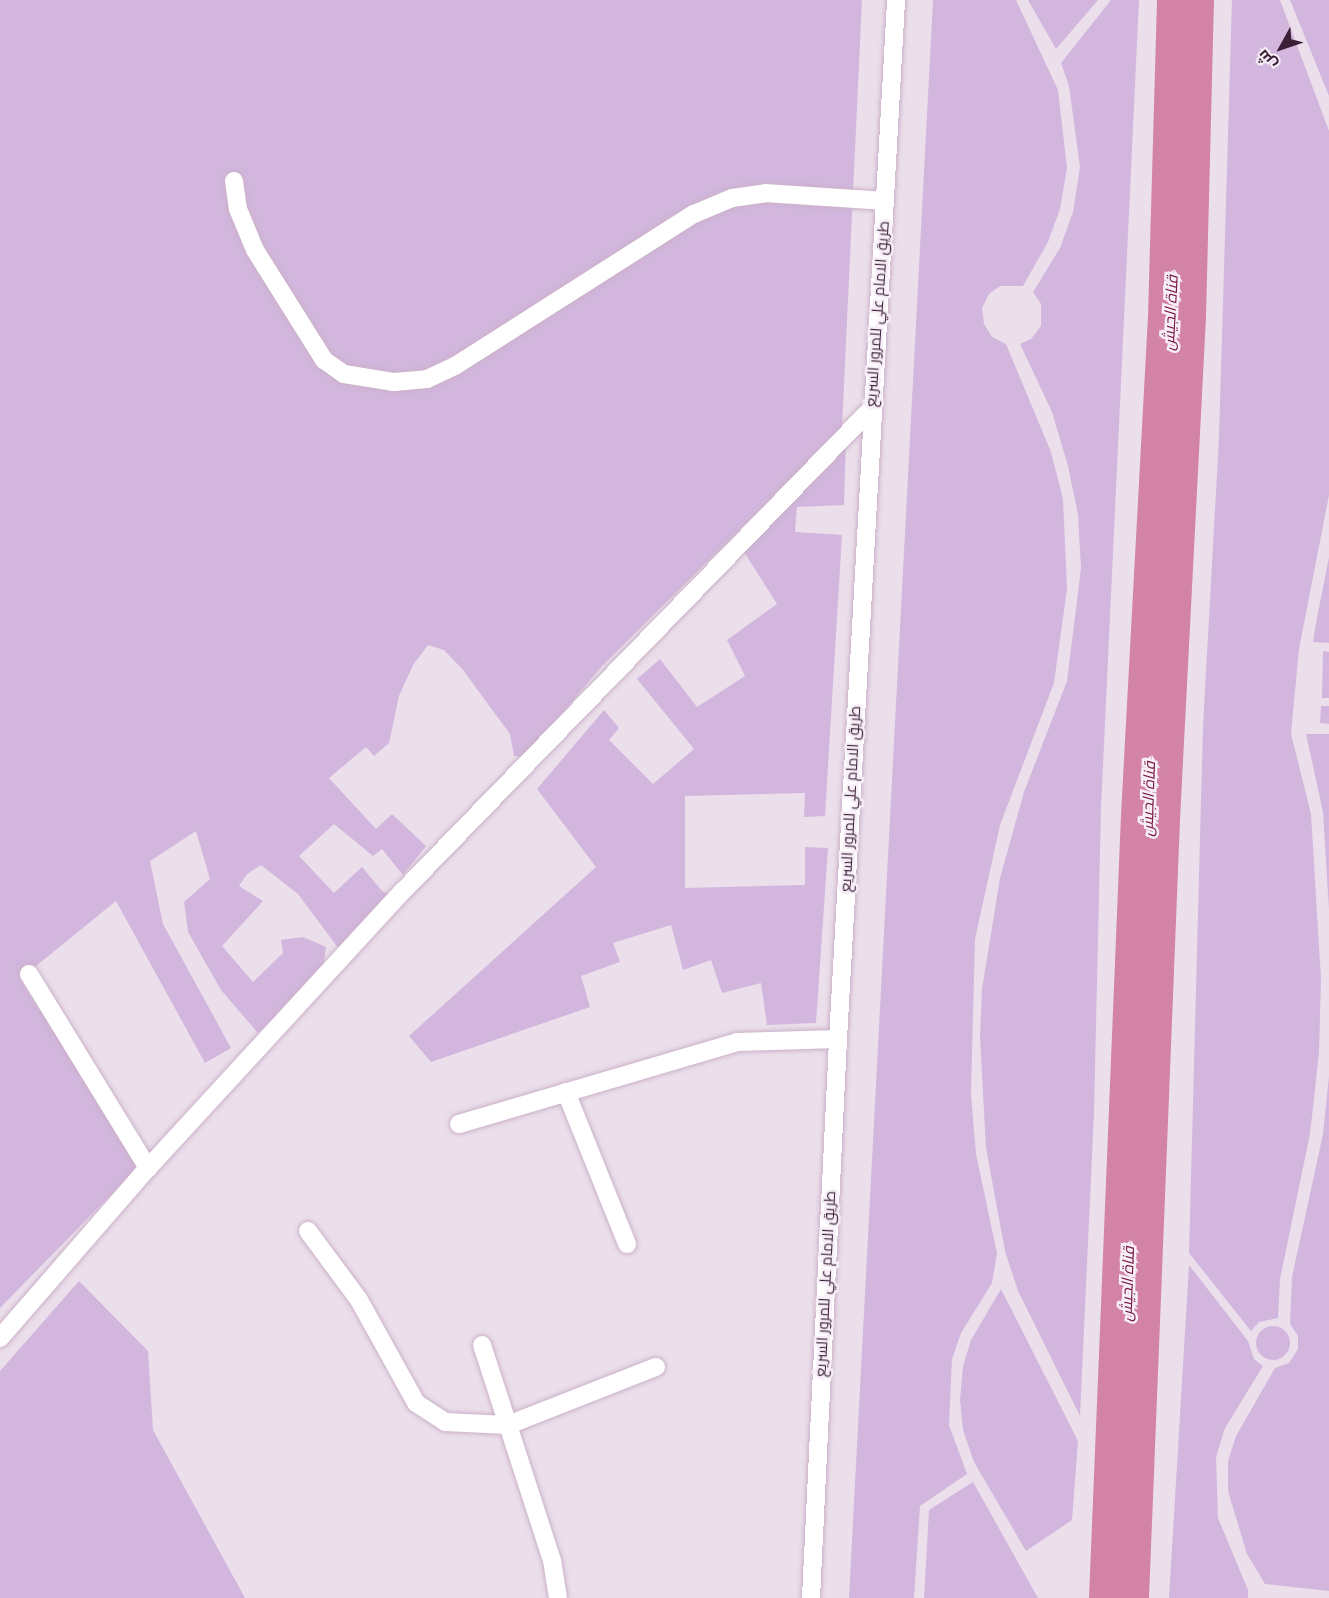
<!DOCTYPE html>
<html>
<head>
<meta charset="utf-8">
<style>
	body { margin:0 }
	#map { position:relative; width:1329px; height:1598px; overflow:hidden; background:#ebdfeb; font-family:Roboto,Cairo,sans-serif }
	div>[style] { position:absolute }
	.green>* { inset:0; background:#d2b6dd }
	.round { border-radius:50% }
	.water>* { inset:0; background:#d383a5 }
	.roads { filter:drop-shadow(0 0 2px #cbb1c9) drop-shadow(0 0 2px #cbb1c9) }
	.street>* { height:18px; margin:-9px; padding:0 9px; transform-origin:9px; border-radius:9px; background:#fff }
	.secondary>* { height:18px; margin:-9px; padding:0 9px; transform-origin:9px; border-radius:9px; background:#fff }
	span { translate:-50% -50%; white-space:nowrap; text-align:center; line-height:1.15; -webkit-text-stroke:5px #f7eff7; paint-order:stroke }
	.street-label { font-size:15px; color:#3b1f37 }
	.water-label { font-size:16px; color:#79173f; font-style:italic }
	.north { position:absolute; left:1251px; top:18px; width:60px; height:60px; -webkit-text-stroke:4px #f7eff7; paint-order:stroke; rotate:230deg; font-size:16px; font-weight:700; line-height:24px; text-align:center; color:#3b1f37 }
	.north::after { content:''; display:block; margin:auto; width:21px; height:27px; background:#3b1f37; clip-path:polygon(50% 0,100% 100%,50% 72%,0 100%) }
</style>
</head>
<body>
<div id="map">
	<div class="green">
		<div style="clip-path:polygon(0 0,862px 0,842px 428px,602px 666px,525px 757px,514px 756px,510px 734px,463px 670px,444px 650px,428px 645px,413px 665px,399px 696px,389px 743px,374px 756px,366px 747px,329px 778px,376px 829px,392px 814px,426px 846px,403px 875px,382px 849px,373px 856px,334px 824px,299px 856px,334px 893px,362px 867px,382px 891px,396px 897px,339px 949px,298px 894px,261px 865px,247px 874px,239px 886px,263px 901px,222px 946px,253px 982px,283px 953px,281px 940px,303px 937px,326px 947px,322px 973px,258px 1033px,221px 990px,188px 932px,184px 902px,210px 879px,196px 831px,150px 861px,163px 924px,231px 1048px,205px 1063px,116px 901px,20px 979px,140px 1165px,0 1308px)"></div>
		<div style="clip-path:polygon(933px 0,1016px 0,1058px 90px,1067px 168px,1060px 209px,1048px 242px,1023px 286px,1000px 286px,989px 294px,982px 308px,984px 324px,992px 337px,1006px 344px,1051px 452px,1063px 499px,1067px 589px,1054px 683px,1000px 825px,975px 939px,971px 1094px,976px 1154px,997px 1253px,992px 1283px,961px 1333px,952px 1359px,949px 1425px,967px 1474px,920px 1506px,914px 1598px,849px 1598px)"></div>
		<div style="clip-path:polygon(1028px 0,1098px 0,1056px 49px)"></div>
		<div style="clip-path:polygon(1111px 0,1139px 0,1101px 808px,1094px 1113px,1080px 1416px,1018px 1291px,1005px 1251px,986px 1148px,980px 1037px,982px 989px,1000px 878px,1024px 792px,1067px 681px,1081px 568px,1078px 515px,1068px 466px,1052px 412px,1020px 344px,1031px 339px,1041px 326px,1041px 304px,1033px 292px,1060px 248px,1073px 212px,1080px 167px,1069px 86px,1061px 63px)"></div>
		<div style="clip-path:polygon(1232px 0,1280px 0,1329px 131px,1329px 495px,1299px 649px,1291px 734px,1311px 814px,1321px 979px,1319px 1053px,1310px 1134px,1280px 1279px,1278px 1318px,1259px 1322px,1251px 1331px,1189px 1253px,1203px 726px,1219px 437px)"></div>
		<div style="clip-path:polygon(1290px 0,1329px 0,1329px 96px)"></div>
		<div style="clip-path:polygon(846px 441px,844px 505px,797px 507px,795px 532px,842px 535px,825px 816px,804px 817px,805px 793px,685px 796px,685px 888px,805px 885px,805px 847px,828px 848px,816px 1023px,767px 1025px,761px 983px,722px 993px,711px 960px,683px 970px,671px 925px,613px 943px,620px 962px,581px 976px,590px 1007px,431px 1062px,409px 1036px,596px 867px,537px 789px,604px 710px,619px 728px,609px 740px,653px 784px,694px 749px,637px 679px,660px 659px,697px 707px,745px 676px,727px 640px,777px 604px,744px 552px)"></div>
		<div style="clip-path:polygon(1329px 557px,1329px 643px,1313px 642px,1316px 623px)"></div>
		<div style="clip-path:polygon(1323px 651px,1329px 652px,1329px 698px,1322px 698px)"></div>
		<div style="clip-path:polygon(1321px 706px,1329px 706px,1329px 724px,1320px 723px)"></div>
		<div style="clip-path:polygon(1306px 734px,1329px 734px,1329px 910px,1323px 812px)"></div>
		<div style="clip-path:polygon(1329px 1076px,1329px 1591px,1265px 1584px,1247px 1554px,1228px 1491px,1228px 1461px,1236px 1436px,1275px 1368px,1289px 1363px,1298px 1349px,1298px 1336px,1290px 1324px,1292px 1277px,1323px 1134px)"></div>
		<div style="clip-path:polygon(1189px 1265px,1248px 1341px,1254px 1359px,1263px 1366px,1225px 1428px,1216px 1457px,1218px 1518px,1248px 1590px,1248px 1598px,1169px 1598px)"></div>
		<div style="clip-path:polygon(79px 1281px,148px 1351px,153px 1430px,245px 1598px,0 1598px,0 1371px)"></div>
		<div style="clip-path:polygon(1001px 1289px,1078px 1441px,1072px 1520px,1026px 1551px,974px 1462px,963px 1430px,960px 1400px,963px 1366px,971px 1340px)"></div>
		<div class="round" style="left:1256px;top:1326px;width:34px;height:34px"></div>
		<div style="clip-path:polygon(973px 1482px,1038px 1598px,924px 1598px,929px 1510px)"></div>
	</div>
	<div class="water">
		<div style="clip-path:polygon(1157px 0,1214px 0,1206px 317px,1180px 820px,1149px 1598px,1089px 1598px,1121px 815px,1148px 316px)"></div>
	</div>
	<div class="roads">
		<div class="street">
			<div style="left:234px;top:181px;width:28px;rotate:82deg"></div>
			<div style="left:238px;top:209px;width:44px;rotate:67.5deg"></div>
			<div style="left:255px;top:250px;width:130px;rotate:57.9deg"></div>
			<div style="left:324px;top:360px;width:24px;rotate:35deg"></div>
			<div style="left:344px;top:374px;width:51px;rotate:9.1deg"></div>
			<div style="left:394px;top:382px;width:33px;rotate:-5deg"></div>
			<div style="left:427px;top:379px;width:31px;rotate:-25deg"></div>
			<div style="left:455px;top:366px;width:283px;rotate:-32.5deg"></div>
			<div style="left:694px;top:214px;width:41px;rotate:-22.8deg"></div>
			<div style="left:732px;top:198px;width:34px;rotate:-8deg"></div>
			<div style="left:766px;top:193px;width:119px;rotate:3.8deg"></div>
			<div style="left:29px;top:974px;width:228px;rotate:58.5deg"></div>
			<div style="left:566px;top:1092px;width:164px;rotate:68.1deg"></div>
			<div style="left:459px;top:1124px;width:290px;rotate:-16.4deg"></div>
			<div style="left:737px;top:1042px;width:101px;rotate:-1.7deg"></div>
			<div style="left:308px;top:1231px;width:86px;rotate:53.5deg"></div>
			<div style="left:359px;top:1300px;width:118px;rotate:61deg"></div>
			<div style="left:416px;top:1403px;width:35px;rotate:33deg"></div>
			<div style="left:445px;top:1422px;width:63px;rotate:2.7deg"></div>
			<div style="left:508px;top:1425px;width:159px;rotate:-21.4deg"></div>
			<div style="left:0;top:1338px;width:225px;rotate:-49deg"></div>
			<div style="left:148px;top:1168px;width:377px;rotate:-47.4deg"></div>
			<div style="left:403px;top:891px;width:672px;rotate:-45.84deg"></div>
			<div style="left:482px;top:1345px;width:226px;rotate:72deg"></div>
			<div style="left:552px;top:1560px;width:38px;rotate:81deg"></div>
		</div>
		<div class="secondary">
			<div style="left:811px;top:1598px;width:560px;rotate:-87.23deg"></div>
			<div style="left:838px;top:1039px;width:1041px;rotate:-86.8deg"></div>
		</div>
	</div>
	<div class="street-label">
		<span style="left:878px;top:314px;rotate:-86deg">طريق الامام علي للمرور السريع</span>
		<span style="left:851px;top:799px;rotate:-87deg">طريق الامام علي للمرور السريع</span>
		<span style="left:826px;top:1284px;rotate:-87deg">طريق الامام علي للمرور السريع</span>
	</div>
	<div class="water-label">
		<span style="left:1171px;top:313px;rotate:-87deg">قناة الجيش</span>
		<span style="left:1149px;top:799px;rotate:-88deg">قناة الجيش</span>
		<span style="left:1128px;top:1284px;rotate:-88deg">قناة الجيش</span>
	</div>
	<div class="north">ش</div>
</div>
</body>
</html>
